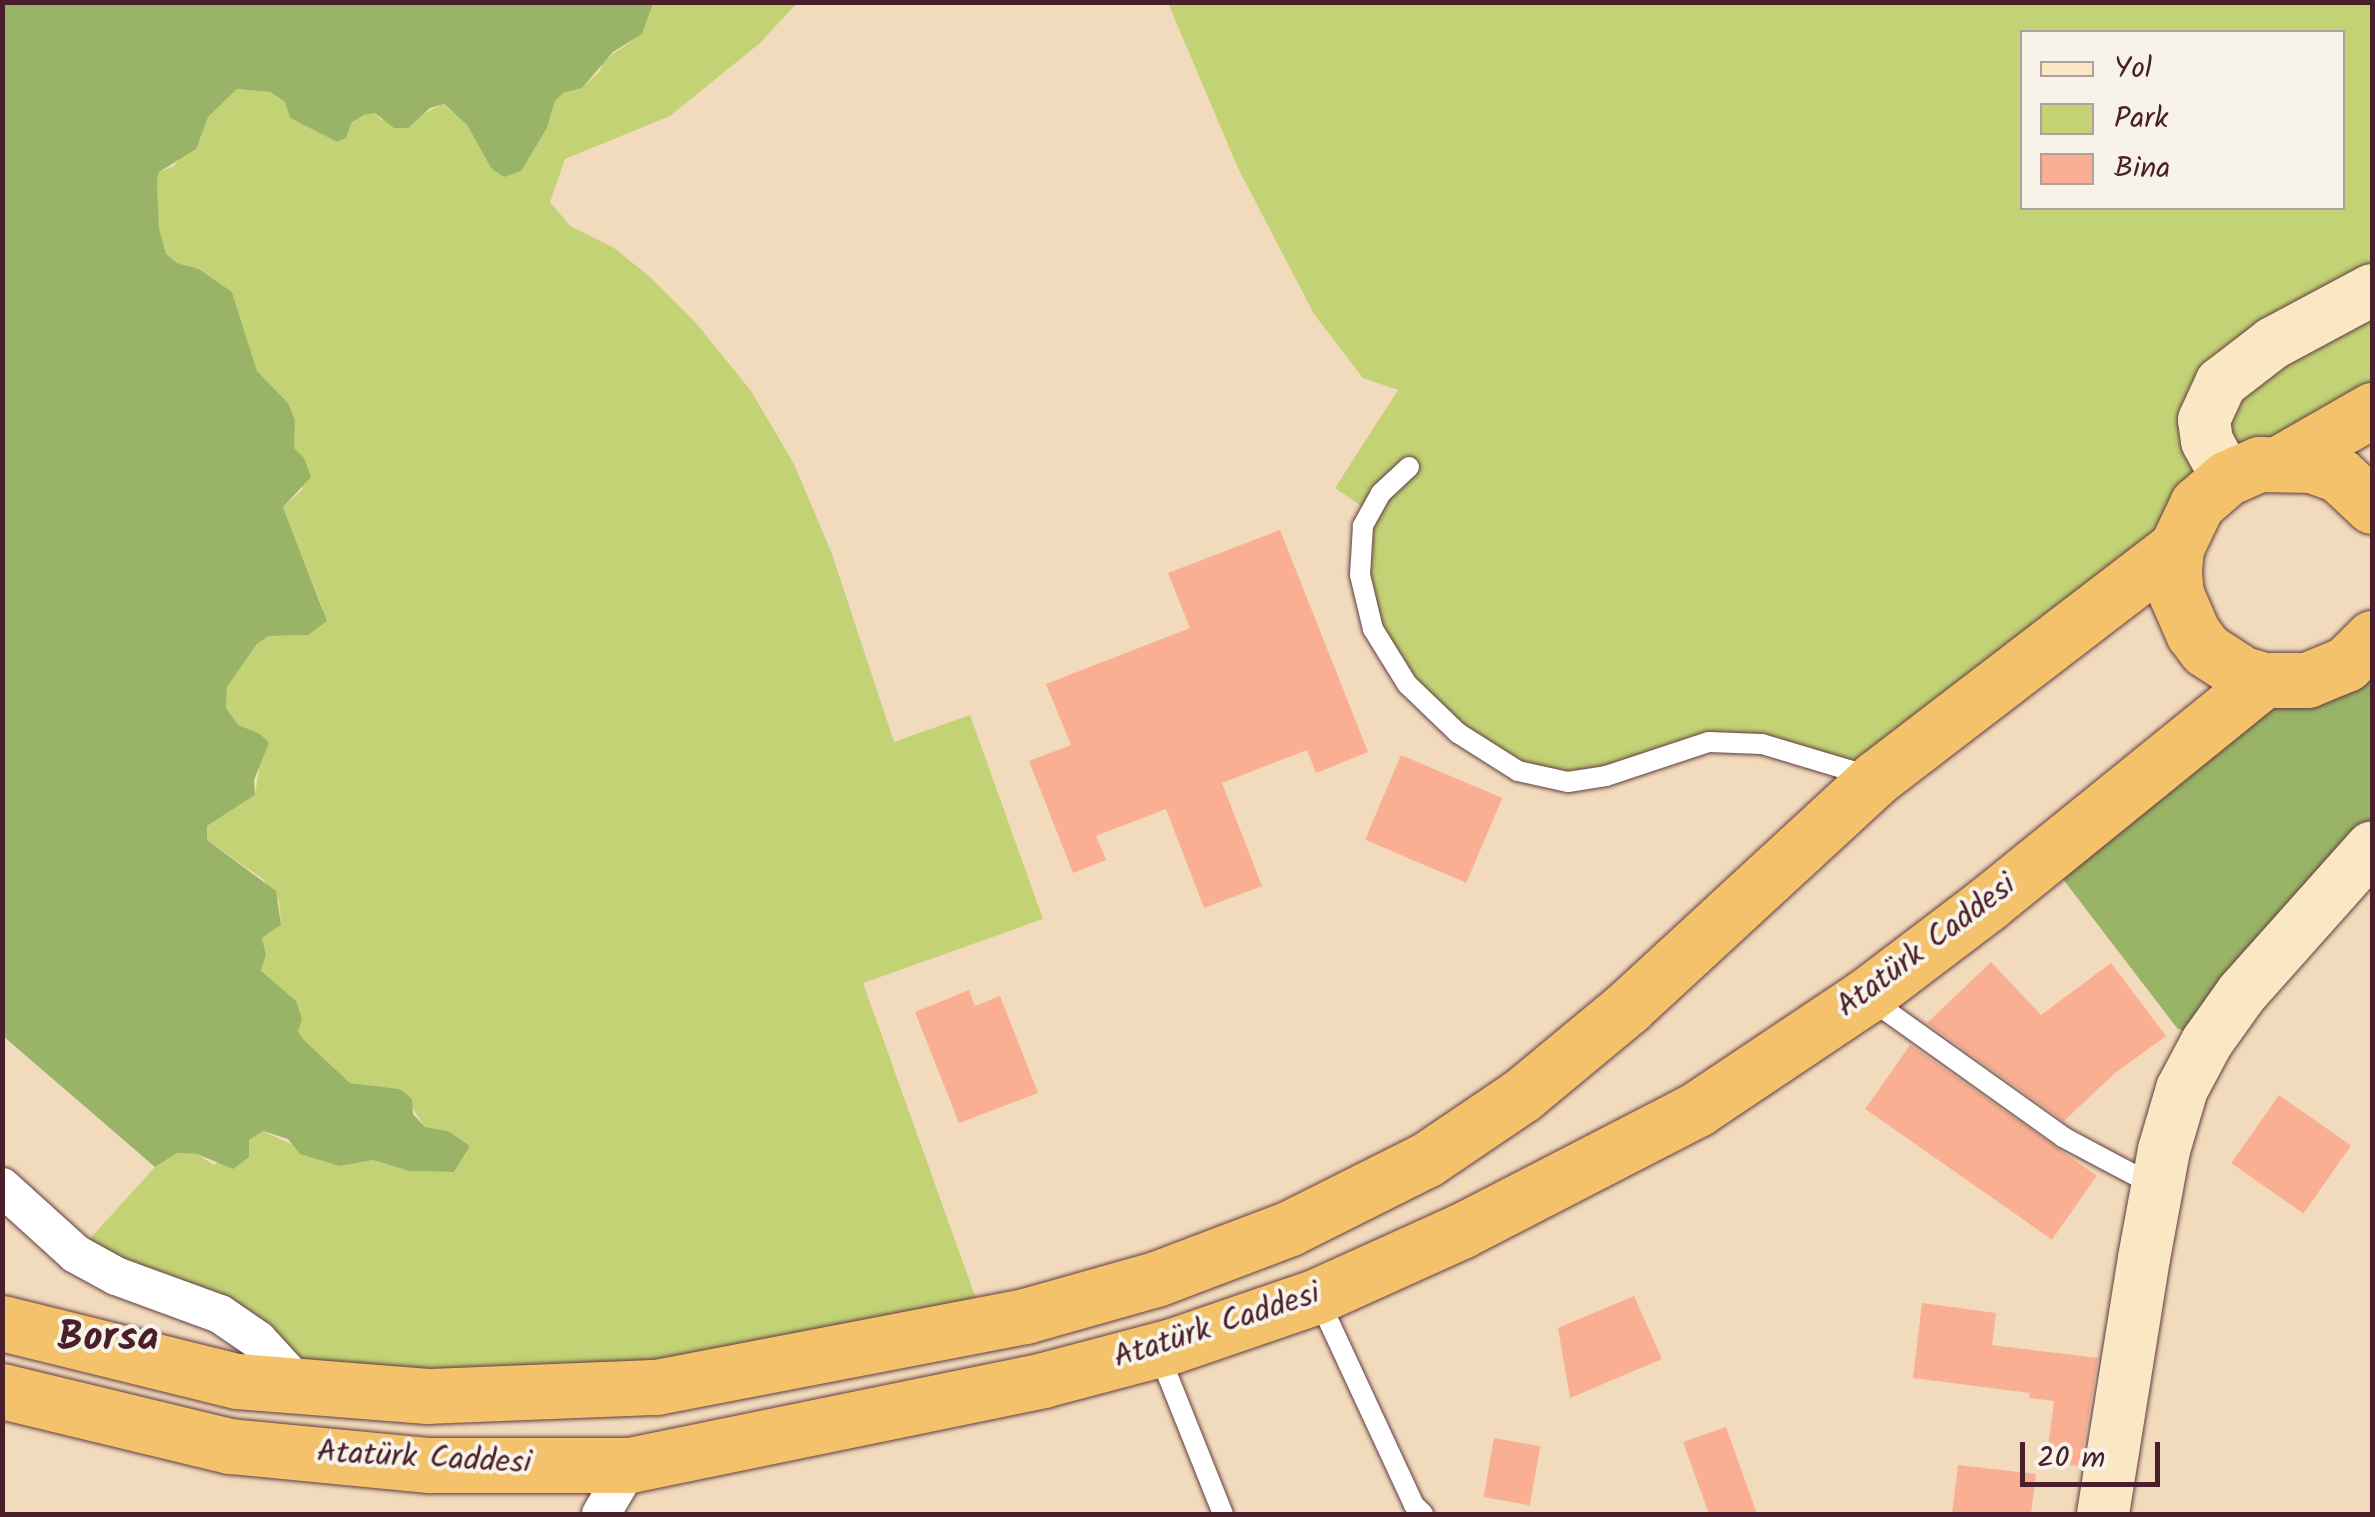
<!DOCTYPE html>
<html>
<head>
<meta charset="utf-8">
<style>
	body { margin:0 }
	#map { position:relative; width:2375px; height:1517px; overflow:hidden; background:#f2dbbc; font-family:Kalam,sans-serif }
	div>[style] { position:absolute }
	.green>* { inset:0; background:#c2d275 }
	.forest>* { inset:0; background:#99b466 }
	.building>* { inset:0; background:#faaf92; transform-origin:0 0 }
	.roads { filter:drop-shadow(0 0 2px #633b41) drop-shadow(0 0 2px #633b41) }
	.lane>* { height:20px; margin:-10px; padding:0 10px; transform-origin:10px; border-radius:10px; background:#fff }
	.street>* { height:38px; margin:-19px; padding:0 19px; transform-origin:19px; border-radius:19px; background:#fff }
	.secondary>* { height:52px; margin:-26px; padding:0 26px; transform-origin:26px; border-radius:26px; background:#fae7c3 }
	.highway>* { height:55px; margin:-27.5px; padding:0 27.5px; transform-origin:27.5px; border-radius:27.5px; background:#f3c26a }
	span { translate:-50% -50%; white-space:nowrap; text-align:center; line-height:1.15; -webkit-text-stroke:8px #f7f3e8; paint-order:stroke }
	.street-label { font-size:32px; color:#4a1f2b }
	.district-label { font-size:42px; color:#4a1f2b; font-weight:700 }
	.frame { position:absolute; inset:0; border:5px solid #4a1f2b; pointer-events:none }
	.legend { position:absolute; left:2020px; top:30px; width:325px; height:180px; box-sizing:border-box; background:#f7f3e8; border:2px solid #b29e9c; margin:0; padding:12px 18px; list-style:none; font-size:30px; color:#4a1f2b }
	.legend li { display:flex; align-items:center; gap:20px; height:50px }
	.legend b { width:50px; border:2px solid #b29e9c }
	.scale { position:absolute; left:2020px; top:1442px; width:140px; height:45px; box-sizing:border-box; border:5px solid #4a1f2b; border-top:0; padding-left:12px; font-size:30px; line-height:35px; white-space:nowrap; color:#4a1f2b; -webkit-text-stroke:8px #f7f3e8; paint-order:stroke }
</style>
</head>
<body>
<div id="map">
	<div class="green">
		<div style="clip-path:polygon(653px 3px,797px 3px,760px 43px,670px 116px,565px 159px,550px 202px,570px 226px,614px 248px,650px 277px,696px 323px,751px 391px,794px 464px,832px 554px,894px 742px,970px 715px,1043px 919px,863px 983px,985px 1324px,656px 1387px,300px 1386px,258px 1340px,76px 1254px,155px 1167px,177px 1153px,197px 1154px,214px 1165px,262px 1131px,340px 1166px,373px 1160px,409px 1171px,454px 1172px,470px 1146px,448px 1131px,425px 1127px,400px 1089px,350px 1083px,303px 1039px,261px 972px,266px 955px,262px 938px,281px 925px,279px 901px,263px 879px,207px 840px,207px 826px,255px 795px,259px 769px,260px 734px,238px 726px,226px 708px,227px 687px,257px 644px,269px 636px,308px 635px,323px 609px,283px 507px,303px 489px,293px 448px,295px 420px,288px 403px,257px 371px,232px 292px,199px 269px,177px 263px,166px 254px,159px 228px,157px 180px,159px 172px,174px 166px,208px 117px,237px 89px,269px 92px,285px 102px,290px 118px,337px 142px,346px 138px,352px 122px,364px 115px,375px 113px,382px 120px,415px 118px,443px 104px,467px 125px,491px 168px,521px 170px,547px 128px,555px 101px,562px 93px,582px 88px,600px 71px,603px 61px,632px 41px)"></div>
		<div style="clip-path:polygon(evenodd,1168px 3px,2372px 3px,2372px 410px,2283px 461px,1876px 778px,1709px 742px,1606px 776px,1518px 771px,1407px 684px,1360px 575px,1370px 512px,1335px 488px,1398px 390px,1363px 378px,1314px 314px,1238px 168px,1168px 3px,2022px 32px,2342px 32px,2342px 208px,2022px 208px,2022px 32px)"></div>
	</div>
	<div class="forest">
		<div style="clip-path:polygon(2px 3px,653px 3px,642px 34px,613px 52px,582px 88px,563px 93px,555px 101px,547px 128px,521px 171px,504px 177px,491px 168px,467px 125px,444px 104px,430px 108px,408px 128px,394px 128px,375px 113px,364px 115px,352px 122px,346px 138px,337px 142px,290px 118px,285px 102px,270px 92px,237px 89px,208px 117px,196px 149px,159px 172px,157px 180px,159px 228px,166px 254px,177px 263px,199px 269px,232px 292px,257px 371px,288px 403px,295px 420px,294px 448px,304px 458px,311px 477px,283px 507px,327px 621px,308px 635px,269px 636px,257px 644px,227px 687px,226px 708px,238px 725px,260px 734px,269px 743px,254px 780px,255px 795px,207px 826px,207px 840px,276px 891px,281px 925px,262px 938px,266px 955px,261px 971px,296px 1001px,302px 1019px,298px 1031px,303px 1039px,350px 1083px,400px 1089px,412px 1099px,413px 1114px,425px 1127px,448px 1131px,470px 1146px,454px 1172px,409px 1171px,373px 1160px,340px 1166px,300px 1154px,288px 1139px,263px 1131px,249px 1140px,249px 1157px,233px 1169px,197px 1154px,177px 1153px,155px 1167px,3px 1036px)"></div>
		<div style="clip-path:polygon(2372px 664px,2372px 847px,2207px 1042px,2177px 1028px,2046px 857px,2264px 680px)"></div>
	</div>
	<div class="building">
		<div style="clip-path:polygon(1280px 530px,1368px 752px,1316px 773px,1307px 750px,1222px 783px,1262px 886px,1204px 908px,1166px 809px,1096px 836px,1106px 860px,1073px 873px,1029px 761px,1071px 745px,1046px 684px,1190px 628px,1168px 573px)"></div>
		<div style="left:1401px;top:755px;width:110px;height:92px;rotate:23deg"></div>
		<div style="clip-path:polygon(1991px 962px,2041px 1015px,2111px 963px,2166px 1036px,2115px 1073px,2064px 1121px,1927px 1023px)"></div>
		<div style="clip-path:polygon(969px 990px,975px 1006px,1000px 996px,1038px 1093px,959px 1123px,915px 1012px)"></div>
		<div style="left:1910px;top:1045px;width:228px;height:78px;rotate:35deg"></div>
		<div style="left:2279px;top:1095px;width:88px;height:83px;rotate:35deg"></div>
		<div style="clip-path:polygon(1634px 1296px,1662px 1359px,1570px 1398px,1558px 1328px)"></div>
		<div style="clip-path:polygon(1922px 1303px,1996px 1313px,1992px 1345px,2098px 1358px,2080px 1466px,2046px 1462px,2054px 1401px,2029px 1398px,2030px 1393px,1913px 1378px)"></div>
		<div style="clip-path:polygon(1726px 1427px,1757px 1514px,1709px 1514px,1683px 1442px)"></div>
		<div style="left:1494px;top:1438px;width:47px;height:60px;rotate:10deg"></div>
		<div style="clip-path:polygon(1958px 1465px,2036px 1474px,2031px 1514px,1952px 1514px)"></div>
	</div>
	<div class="roads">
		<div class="lane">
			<div style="left:1409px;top:467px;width:38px;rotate:137deg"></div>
			<div style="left:1381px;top:493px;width:38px;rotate:119deg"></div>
			<div style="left:1363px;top:526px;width:49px;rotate:93.5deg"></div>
			<div style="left:1360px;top:575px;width:56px;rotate:76.5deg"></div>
			<div style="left:1373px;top:629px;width:65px;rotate:58.3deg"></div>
			<div style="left:1407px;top:684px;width:71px;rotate:43.9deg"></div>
			<div style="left:1458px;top:733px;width:71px;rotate:32.3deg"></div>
			<div style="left:1518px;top:771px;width:51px;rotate:12.4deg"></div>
			<div style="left:1568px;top:782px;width:38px;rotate:-9deg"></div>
			<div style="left:1606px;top:776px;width:108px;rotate:-18.3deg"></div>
			<div style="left:1709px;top:742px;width:53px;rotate:2.2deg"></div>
			<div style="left:1762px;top:744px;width:112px;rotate:16.7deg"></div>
			<div style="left:1867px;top:997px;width:241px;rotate:35.5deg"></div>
			<div style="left:2063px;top:1137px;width:104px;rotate:28deg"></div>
			<div style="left:1317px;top:1296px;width:230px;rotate:65.1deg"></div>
			<div style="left:1414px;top:1505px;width:13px;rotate:45deg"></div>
			<div style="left:1159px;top:1354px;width:172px;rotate:68.2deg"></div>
		</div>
		<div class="street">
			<div style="left:2px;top:1187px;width:100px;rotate:42.2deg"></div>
			<div style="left:76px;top:1254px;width:46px;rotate:28.8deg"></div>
			<div style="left:116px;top:1276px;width:111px;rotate:20.1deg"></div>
			<div style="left:220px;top:1314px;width:46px;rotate:34.4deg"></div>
			<div style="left:258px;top:1340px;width:62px;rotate:47.6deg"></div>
			<div style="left:601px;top:1514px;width:57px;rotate:-59.4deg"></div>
		</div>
		<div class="secondary">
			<div style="left:2227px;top:478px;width:42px;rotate:-118.4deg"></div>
			<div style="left:2207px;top:441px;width:21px;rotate:-98deg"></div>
			<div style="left:2204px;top:420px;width:41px;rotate:-65.3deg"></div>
			<div style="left:2221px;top:383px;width:66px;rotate:-37.6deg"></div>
			<div style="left:2273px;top:343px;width:112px;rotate:-28.2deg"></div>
			<div style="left:2103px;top:1514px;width:259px;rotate:-80.9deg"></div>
			<div style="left:2144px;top:1258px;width:110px;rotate:-79.5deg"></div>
			<div style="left:2164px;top:1150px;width:64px;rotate:-73.6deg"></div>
			<div style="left:2182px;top:1089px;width:53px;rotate:-62deg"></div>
			<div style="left:2207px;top:1042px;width:60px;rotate:-54.5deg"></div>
			<div style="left:2242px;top:993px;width:195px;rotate:-48.3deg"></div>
		</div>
		<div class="highway">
			<div style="left:2283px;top:461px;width:103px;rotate:-29.8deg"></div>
			<div style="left:2372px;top:506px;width:45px;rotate:-136.8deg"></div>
			<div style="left:2339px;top:475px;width:29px;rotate:-160deg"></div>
			<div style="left:2312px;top:465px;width:53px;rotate:-178.9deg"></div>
			<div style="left:2259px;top:464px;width:35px;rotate:156deg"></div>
			<div style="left:2227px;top:478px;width:40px;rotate:139deg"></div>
			<div style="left:2197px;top:504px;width:49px;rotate:115.5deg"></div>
			<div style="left:2176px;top:548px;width:24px;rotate:95deg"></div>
			<div style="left:2174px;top:572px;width:22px;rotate:85deg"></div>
			<div style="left:2176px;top:594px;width:43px;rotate:66.4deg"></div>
			<div style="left:2193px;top:633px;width:21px;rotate:53deg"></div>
			<div style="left:2206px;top:650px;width:44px;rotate:33deg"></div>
			<div style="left:2243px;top:674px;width:22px;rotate:16deg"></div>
			<div style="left:2264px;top:680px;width:43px"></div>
			<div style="left:2307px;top:680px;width:42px;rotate:-22.3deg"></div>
			<div style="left:2346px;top:664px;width:37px;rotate:-45deg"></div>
			<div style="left:2px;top:1323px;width:242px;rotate:13.9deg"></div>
			<div style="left:237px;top:1381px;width:191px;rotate:4.5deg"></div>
			<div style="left:427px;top:1396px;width:229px;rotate:-2.3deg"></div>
			<div style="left:656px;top:1387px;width:376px;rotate:-10.9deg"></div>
			<div style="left:1025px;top:1316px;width:136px;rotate:-15.8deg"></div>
			<div style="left:1156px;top:1279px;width:143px;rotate:-20.8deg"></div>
			<div style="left:1290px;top:1228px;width:152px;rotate:-26.6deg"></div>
			<div style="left:1426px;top:1160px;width:116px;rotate:-34.1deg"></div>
			<div style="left:1522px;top:1095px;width:138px;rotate:-39.7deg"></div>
			<div style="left:1628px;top:1007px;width:338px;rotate:-42.7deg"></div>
			<div style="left:1876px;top:778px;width:378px;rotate:-37.5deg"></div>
			<div style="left:2px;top:1391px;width:235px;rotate:13.6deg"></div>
			<div style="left:230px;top:1446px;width:200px;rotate:5.5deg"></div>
			<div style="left:429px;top:1465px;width:201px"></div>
			<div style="left:630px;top:1465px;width:422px;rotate:-11.6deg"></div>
			<div style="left:1043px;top:1380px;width:133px;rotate:-14.8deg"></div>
			<div style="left:1172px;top:1346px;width:153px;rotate:-19deg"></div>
			<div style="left:1317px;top:1296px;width:158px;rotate:-24.3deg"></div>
			<div style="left:1461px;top:1231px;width:266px;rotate:-27.3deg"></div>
			<div style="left:1697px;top:1109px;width:203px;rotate:-33.8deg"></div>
			<div style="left:1866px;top:996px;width:152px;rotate:-37.2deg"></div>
			<div style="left:1987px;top:904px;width:356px;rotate:-39deg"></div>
		</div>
	</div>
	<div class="street-label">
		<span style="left:1927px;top:947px;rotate:-37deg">Atatürk Caddesi</span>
		<span style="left:1217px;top:1327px;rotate:-18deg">Atatürk Caddesi</span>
		<span style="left:424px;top:1459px;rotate:3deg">Atatürk Caddesi</span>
	</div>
	<div class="district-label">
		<span style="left:108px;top:1339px">Borsa</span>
	</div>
	<div class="frame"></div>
	<ul class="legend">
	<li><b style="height:12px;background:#fae7c3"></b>Yol</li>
	<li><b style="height:28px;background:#c2d275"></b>Park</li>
	<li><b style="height:28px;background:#faaf92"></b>Bina</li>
	</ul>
	<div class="scale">20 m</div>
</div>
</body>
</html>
